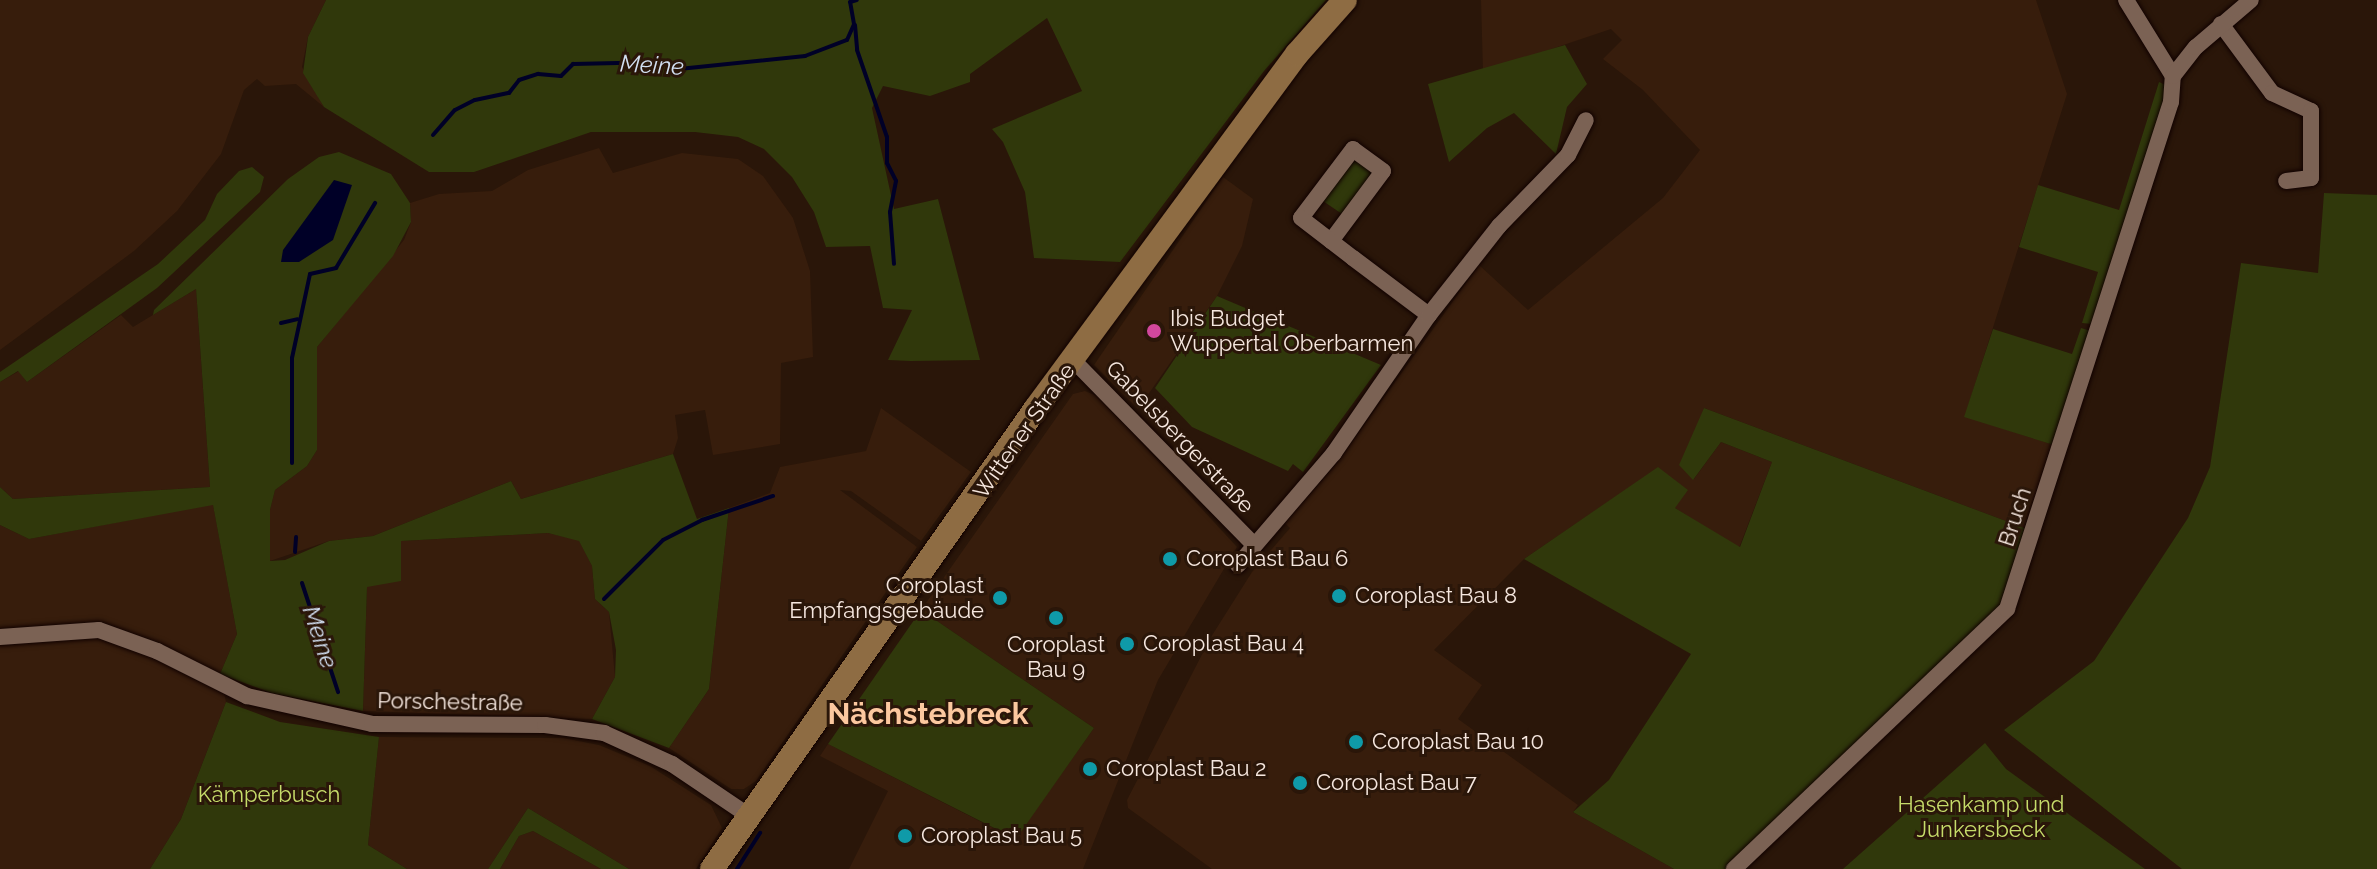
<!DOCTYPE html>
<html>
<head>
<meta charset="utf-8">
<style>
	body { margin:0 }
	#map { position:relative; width:2377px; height:869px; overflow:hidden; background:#2a1609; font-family:Raleway,sans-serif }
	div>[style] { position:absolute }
	.built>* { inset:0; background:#371d0c }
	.green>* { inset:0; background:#30380b }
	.water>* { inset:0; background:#000027 }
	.stream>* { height:4px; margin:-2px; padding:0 2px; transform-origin:2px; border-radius:2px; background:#000027 }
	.roads { filter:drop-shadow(0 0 2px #110200) drop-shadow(0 0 2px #110200) }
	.minor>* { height:16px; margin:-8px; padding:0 8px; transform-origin:8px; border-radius:8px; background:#7b6254 }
	.secondary>* { height:24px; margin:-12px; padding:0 12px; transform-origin:12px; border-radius:12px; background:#8e6c43 }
	.dots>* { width:22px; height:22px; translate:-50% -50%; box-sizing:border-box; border:4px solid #2a1609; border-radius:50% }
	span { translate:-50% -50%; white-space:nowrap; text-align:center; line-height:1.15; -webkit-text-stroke:6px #2a1609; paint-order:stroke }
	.poi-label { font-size:22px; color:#f6e7df }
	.left { translate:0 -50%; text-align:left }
	.right { translate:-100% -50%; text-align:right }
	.street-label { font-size:22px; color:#f6e7df }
	.park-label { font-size:22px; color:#c6dc6a }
	.water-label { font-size:24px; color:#d1def0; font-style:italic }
	.district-label { font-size:30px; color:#fcc89f; font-weight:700 }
</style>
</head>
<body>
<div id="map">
	<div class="built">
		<div style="clip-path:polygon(0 0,326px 0,308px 37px,302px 67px,324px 107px,296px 84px,265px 86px,257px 79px,244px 90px,221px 154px,177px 211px,134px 251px,0 350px)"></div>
		<div style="clip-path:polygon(1481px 0,2036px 0,2067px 94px,1965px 416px,2057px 446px,2030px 530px,1704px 408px,1694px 479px,1721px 442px,1772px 462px,1739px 548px,1675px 508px,1658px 468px,1524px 559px,1434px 650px,1482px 685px,1458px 719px,1578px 805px,1573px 812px,1674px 869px,1212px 869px,1128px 808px,1127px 800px,1211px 637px,1252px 572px,1290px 528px,1285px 523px,1337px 463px,1479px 265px,1528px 310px,1663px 198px,1700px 150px,1643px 90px,1603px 59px,1622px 40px,1611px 29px,1483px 72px)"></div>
		<div style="clip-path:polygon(599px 148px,613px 173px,682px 153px,738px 159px,763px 176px,793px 218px,810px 271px,813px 357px,781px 363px,780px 444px,713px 455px,705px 410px,675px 415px,678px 438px,673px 454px,521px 499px,511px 481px,373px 536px,329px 541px,270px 561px,270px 510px,275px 490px,307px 466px,317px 450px,317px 347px,404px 240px,411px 222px,410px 203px,439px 194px,492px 191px,528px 170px)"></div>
		<div style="clip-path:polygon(1223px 177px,1253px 199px,1242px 246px,1217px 296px,1138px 409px,1094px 365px)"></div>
		<div style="clip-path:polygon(196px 289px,210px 487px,13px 499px,0 487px,0 382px,19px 371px,27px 382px,121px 315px,133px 327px)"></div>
		<div style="clip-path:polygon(1085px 391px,1099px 397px,1237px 547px,1158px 680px,1083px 869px,849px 869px,888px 791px,820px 756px,828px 744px,1015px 839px,1094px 728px,921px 610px,1073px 394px)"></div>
		<div style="clip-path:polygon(881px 408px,971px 472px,921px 541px,851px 491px,840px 490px,917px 547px,756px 781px,744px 789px,731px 789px,669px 748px,709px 689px,729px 508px,770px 493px,780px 467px,866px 451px)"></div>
		<div style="clip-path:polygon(213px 504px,237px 634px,220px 674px,226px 702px,181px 819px,150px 869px,0 869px,0 525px,29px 539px)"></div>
		<div style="clip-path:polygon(548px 533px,579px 540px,592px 566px,595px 599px,609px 612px,615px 677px,592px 719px,363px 711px,367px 586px,401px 541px)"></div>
		<div style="clip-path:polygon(379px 737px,563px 738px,599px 745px,650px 766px,711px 805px,722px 828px,696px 869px,629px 869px,528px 808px,488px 869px,407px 869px,368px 845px)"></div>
		<div style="clip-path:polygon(533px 831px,601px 869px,500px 869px,519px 836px)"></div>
	</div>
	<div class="green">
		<div style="clip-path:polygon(326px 0,1326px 0,1264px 71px,1120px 262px,1034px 258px,1025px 192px,1003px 142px,992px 129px,1082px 91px,1047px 18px,970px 74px,970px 82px,930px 96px,883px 86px,872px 108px,894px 209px,938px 199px,980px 360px,911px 361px,888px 360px,912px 310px,883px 308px,870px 246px,826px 247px,814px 212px,792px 177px,764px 149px,738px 137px,695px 132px,591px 132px,474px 172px,429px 172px,324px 107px,303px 73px,308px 37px)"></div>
		<div style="clip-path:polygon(1565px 45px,1587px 84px,1567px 107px,1556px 154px,1514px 113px,1487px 128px,1449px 162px,1428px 84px)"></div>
		<div style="clip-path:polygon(2159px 82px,2170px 87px,2092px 324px,2082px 323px,2098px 272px,2019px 247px,2038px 185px,2119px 210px)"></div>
		<div style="clip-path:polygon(339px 152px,391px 174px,410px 203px,411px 222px,393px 256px,317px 347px,317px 450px,307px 466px,275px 490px,270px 510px,270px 561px,285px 560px,329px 541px,373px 536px,511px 481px,521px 499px,673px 454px,697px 519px,729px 508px,709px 689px,669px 748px,592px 719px,615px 677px,616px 650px,609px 612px,595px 599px,592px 566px,579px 541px,548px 533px,401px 541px,401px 581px,367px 587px,363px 711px,272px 693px,220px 674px,237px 634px,213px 505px,29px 539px,0 525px,0 487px,13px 499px,210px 487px,196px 289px,153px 315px,154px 310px,288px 179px,319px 157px)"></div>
		<div style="clip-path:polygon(1355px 158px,1371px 166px,1374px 176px,1345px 216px,1320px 199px)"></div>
		<div style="clip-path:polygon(252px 167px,264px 177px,260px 192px,157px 288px,27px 382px,18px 371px,0 382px,0 372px,158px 264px,205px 220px,217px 194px,239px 171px)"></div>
		<div style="clip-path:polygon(2324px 193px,2377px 195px,2377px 869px,2182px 869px,2004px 730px,2094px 661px,2188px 518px,2210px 467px,2241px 263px,2318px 273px)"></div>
		<div style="clip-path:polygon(1217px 296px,1381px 365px,1303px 472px,1293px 464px,1288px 471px,1192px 427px,1155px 388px)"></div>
		<div style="clip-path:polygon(2081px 328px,2094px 332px,2057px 446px,1964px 417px,1993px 329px,2072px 354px)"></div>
		<div style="clip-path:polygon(1704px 408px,2030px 530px,2008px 594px,1989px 622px,1729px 869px,1674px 869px,1573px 812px,1609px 780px,1691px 654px,1524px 559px,1658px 467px,1688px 490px,1675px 508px,1740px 547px,1772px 462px,1721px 442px,1693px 480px,1679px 465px)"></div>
		<div style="clip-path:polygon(921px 610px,1094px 728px,1016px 839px,828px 744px)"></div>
		<div style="clip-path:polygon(226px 702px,280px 722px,379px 737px,368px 845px,407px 869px,150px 869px,181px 819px)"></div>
		<div style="clip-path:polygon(1985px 743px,2006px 769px,2145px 869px,1843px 869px)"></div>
		<div style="clip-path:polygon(528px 808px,629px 869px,601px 869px,533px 831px,519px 836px,500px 869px,488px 869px)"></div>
	</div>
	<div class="water">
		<div style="clip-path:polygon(334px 180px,352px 185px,333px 240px,299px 262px,281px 262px,283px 250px)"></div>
	</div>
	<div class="stream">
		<div style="left:855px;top:25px;width:25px;rotate:85deg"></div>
		<div style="left:857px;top:50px;width:92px;rotate:71deg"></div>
		<div style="left:887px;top:137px;width:26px;rotate:90deg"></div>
		<div style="left:887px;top:163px;width:20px;rotate:63deg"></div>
		<div style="left:896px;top:181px;width:32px;rotate:101deg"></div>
		<div style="left:890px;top:212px;width:52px;rotate:85.6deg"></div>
		<div style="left:433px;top:135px;width:33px;rotate:-49deg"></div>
		<div style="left:455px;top:110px;width:22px;rotate:-27deg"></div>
		<div style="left:475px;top:100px;width:35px;rotate:-12deg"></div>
		<div style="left:509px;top:93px;width:16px;rotate:-52deg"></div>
		<div style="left:519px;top:80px;width:20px;rotate:-18deg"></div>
		<div style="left:538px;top:74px;width:23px;rotate:5deg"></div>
		<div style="left:561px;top:76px;width:17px;rotate:-45deg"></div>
		<div style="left:573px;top:64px;width:89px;rotate:-1.3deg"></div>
		<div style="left:662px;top:62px;width:18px;rotate:22deg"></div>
		<div style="left:679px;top:69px;width:127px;rotate:-5.9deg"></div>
		<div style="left:805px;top:56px;width:45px;rotate:-20.9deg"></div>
		<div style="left:847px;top:40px;width:17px;rotate:-66deg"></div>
		<div style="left:854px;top:24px;width:22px;rotate:-100deg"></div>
		<div style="left:850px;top:2px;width:7px;rotate:-16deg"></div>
		<div style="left:281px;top:323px;width:17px;rotate:-13deg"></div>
		<div style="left:292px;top:463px;width:105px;rotate:-90deg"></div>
		<div style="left:292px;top:358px;width:86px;rotate:-77.9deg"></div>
		<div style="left:310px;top:274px;width:27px;rotate:-13deg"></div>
		<div style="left:336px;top:268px;width:76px;rotate:-59deg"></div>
		<div style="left:295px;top:552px;width:15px;rotate:-86deg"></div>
		<div style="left:302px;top:583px;width:115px;rotate:71.7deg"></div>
		<div style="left:604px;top:599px;width:83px;rotate:-45deg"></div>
		<div style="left:663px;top:540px;width:44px;rotate:-27.1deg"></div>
		<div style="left:702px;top:520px;width:75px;rotate:-18.7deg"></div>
		<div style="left:737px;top:869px;width:43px;rotate:-57.4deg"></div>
	</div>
	<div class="roads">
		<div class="minor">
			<div style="left:2126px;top:0;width:89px;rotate:58.3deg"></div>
			<div style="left:2221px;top:24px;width:86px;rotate:53.5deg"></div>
			<div style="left:2272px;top:93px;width:43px;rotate:24.8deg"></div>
			<div style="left:2311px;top:111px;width:67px;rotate:90deg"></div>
			<div style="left:2311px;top:178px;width:25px;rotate:173deg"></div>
			<div style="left:1331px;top:241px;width:87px;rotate:-53.4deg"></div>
			<div style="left:1383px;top:171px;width:37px;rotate:-144deg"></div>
			<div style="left:1353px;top:149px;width:86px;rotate:127deg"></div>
			<div style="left:1301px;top:218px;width:66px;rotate:37.6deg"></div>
			<div style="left:1353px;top:258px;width:95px;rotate:36.9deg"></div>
			<div style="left:1074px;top:361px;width:257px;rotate:45.6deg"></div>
			<div style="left:1238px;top:565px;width:148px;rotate:-49.4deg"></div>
			<div style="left:1334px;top:453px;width:168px;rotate:-55.5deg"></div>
			<div style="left:1429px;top:315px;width:113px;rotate:-51.8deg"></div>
			<div style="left:1499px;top:226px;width:99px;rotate:-45.8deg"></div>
			<div style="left:1568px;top:155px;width:39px;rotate:-63deg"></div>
			<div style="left:0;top:637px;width:99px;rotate:-4deg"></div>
			<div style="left:99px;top:630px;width:62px;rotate:19.9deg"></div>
			<div style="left:157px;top:651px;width:101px;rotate:26.6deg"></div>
			<div style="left:247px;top:696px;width:128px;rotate:12.6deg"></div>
			<div style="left:372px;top:724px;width:173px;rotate:0.3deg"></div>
			<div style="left:545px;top:725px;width:60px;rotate:7.7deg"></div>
			<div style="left:604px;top:733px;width:75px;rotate:24.5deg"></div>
			<div style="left:672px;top:764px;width:93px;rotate:34deg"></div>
			<div style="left:1734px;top:869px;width:377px;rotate:-43.6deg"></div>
			<div style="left:2007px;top:609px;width:533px;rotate:-72.08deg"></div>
			<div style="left:2171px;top:102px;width:26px;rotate:-86deg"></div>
			<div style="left:2173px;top:76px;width:37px;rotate:-52deg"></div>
			<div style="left:2196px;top:47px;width:72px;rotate:-40.5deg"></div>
		</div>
		<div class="secondary">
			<div style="left:712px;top:869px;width:563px;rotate:-54.9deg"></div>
			<div style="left:1036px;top:408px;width:440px;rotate:-53.6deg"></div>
			<div style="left:1297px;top:54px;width:72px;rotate:-48.4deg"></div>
		</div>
	</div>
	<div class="dots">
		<div style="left:1154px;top:331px;background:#d1479c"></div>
		<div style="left:1170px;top:559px;background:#0f9aa8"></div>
		<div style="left:1339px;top:596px;background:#0f9aa8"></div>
		<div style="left:1000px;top:598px;background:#0f9aa8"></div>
		<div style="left:1056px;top:618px;background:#0f9aa8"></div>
		<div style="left:1127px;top:644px;background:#0f9aa8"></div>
		<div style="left:1356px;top:742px;background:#0f9aa8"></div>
		<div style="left:1090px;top:769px;background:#0f9aa8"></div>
		<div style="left:1300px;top:783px;background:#0f9aa8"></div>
		<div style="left:905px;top:836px;background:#0f9aa8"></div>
	</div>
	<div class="poi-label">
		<span class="left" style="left:1170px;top:331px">Ibis Budget<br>Wuppertal Oberbarmen</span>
		<span class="left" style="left:1186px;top:559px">Coroplast Bau 6</span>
		<span class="right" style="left:984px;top:598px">Coroplast<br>Empfangsgebäude</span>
		<span class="left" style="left:1355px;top:596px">Coroplast Bau 8</span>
		<span style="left:1056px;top:657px">Coroplast<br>Bau 9</span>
		<span class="left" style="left:1143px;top:644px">Coroplast Bau 4</span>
		<span class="left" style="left:1372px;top:742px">Coroplast Bau 10</span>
		<span class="left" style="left:1106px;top:769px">Coroplast Bau 2</span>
		<span class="left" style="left:1316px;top:783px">Coroplast Bau 7</span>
		<span class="left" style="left:921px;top:836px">Coroplast Bau 5</span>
	</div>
	<div class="street-label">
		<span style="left:1024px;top:431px;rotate:-55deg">Wittener Straße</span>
		<span style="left:1180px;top:437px;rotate:46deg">Gabelsbergerstraße</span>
		<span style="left:2015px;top:517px;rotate:-72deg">Bruch</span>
		<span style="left:450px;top:702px;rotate:1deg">Porschestraße</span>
	</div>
	<div class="park-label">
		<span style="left:269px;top:795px">Kämperbusch</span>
		<span style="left:1981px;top:817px">Hasenkamp und<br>Junkersbeck</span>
	</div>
	<div class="water-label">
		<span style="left:652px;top:65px;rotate:3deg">Meine</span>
		<span style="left:320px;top:637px;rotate:72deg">Meine</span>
	</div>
	<div class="district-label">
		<span style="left:928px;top:714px">Nächstebreck</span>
	</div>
</div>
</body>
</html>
